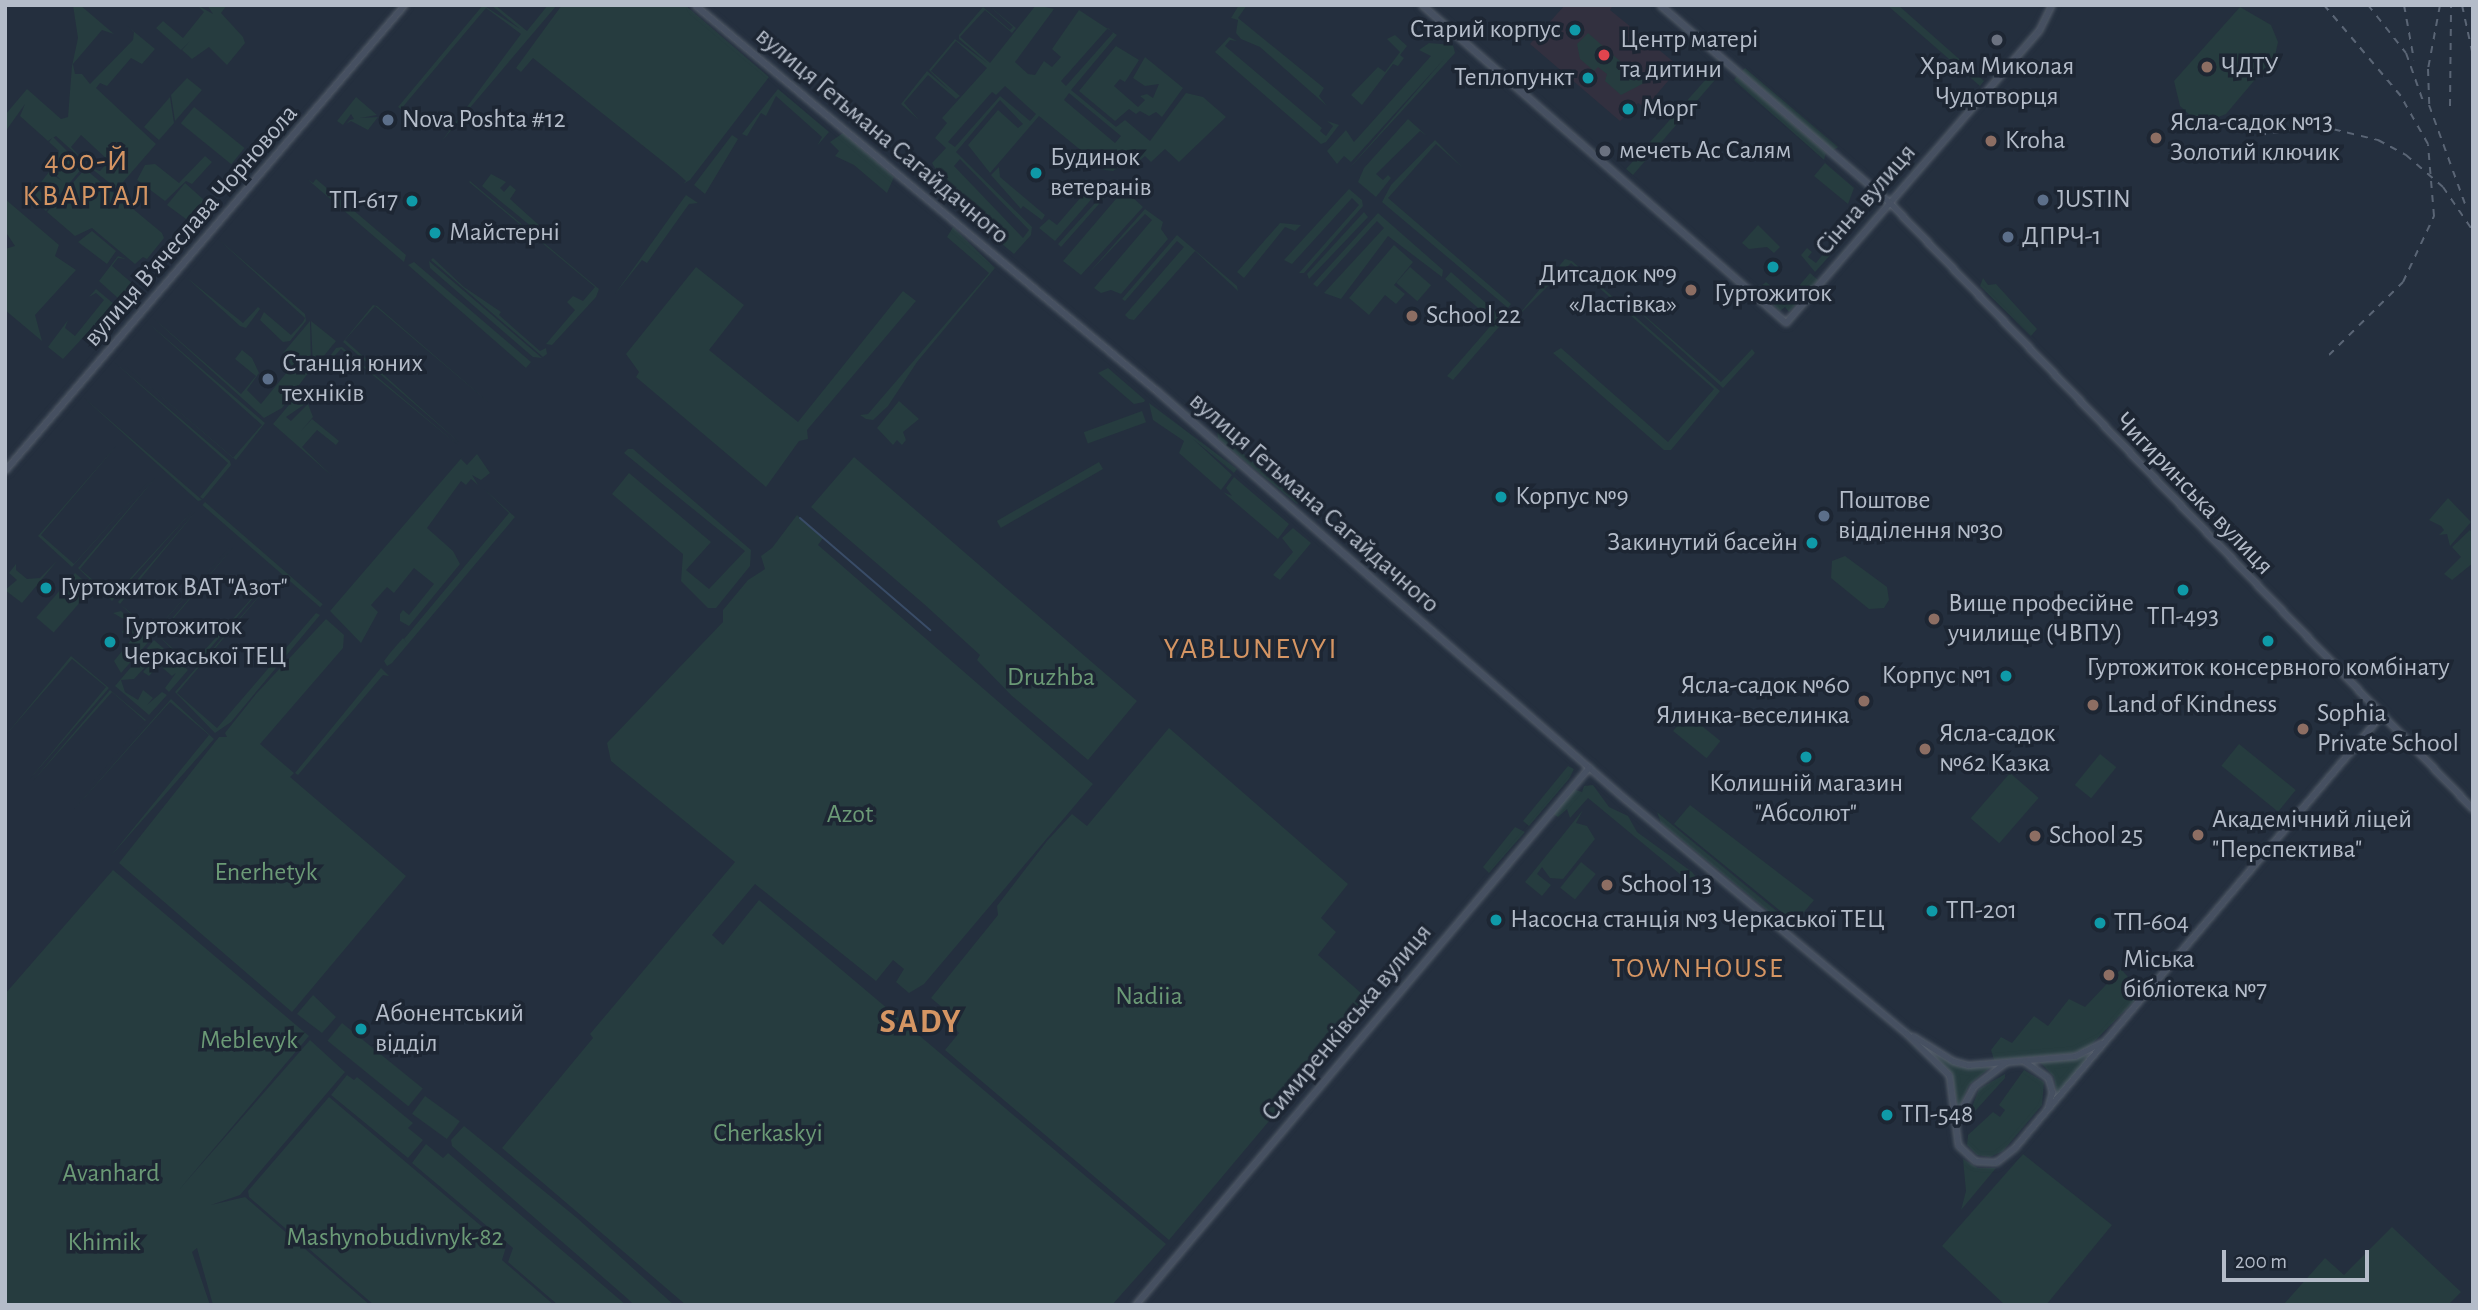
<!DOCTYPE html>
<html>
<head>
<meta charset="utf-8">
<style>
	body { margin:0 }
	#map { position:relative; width:2478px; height:1310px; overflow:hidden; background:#242f3e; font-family:"Alegreya Sans",sans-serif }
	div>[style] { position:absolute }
	.medical>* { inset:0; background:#32303f }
	.green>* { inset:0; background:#263c3f; transform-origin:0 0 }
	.stream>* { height:2px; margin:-1px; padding:0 1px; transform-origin:1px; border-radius:1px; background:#394c67 }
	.roads { filter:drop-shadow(0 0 2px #565f6c) drop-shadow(0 0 2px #565f6c) }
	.secondary>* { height:5px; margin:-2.5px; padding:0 2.5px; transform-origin:2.5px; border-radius:2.5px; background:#465061 }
	.rail>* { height:2px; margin-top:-1px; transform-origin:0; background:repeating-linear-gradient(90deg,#5a6575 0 7px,transparent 0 14px) }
	.dots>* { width:19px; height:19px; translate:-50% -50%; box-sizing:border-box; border:4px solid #1d2633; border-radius:50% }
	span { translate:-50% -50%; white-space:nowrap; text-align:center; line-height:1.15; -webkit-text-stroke:7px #1d2633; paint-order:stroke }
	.poi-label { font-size:26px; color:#b4bcc9 }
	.right { translate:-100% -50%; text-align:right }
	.left { translate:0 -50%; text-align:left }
	.street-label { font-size:26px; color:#b4bcc9 }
	.park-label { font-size:26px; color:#6b9a76 }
	.neighbourhood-label { font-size:28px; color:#d59563; letter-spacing:2px }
	.quarter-label { font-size:30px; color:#d59563; letter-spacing:2px }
	.district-label { font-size:33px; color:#d59563; font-weight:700; letter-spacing:2px }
	.frame { position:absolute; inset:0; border:7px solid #b4bcc9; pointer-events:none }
	.scale { position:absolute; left:2222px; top:1250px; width:147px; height:32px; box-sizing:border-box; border:4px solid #b4bcc9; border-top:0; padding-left:9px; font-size:21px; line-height:24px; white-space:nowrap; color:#b4bcc9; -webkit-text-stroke:5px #1d2633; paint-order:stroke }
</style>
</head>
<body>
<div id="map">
	<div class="medical">
		<div style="clip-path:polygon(1565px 5px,1613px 5px,1610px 10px,1680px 67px,1645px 108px,1638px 103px,1620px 121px,1530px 44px)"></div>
	</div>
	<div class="green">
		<div style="clip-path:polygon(73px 5px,80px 5px,114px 34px,102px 30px,73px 64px,75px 74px,82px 74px,90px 84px,133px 40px,134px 32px,126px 25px,155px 49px,142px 64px,131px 58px,107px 86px,100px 83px,96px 88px,156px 144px,117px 189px,91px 168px,100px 171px,109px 161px,81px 135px,71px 147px,86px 163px,56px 136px,48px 141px,20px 116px,25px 104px,5px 132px,5px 115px,27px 89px,61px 119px,68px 117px,72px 66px,78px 38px)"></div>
		<div style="clip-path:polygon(197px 5px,213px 14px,207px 5px,227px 5px,221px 13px,243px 37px,245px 43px,227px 65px,209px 47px,192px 59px,182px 50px,190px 41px,181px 50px,156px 28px,163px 21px,183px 38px,204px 12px)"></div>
		<div style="clip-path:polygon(483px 5px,520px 29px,491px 5px,495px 5px,527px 31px,548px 5px,557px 5px,441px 142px,521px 34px,486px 8px,401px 109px,398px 107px)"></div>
		<div style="clip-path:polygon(562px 5px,685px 5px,769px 77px,690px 180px,683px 184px,686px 181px,676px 172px,533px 58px,521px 72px,516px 68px)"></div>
		<div style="clip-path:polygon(evenodd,988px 5px,1016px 28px,1012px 33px,985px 10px,960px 37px,990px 63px,1036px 5px,1054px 9px,1015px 62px,1028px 74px,1035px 75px,1044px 61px,1052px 67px,1061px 57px,1052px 49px,1079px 10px,1117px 35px,1071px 90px,1116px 127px,1125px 120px,1150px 141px,1186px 93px,1203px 97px,1226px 117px,1179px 162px,1165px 149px,1151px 162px,1145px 156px,1137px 163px,1133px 158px,1113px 171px,1105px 170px,1039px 116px,990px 173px,968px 145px,998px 110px,1018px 128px,1023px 124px,1000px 100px,956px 152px,1032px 227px,1031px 235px,1014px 254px,937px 190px,940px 187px,984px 223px,989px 219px,941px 178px,932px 163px,946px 148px,935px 138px,947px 123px,942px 118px,987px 68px,956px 41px,931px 71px,960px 96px,956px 99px,928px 75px,904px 103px,919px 120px,901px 104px,927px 71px,949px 90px,929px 70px,955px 39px,987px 63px,959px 39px,959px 35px,983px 7px,1010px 30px,1013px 27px,988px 5px,1108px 28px,1113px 33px,1066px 86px,1061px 81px,1108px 28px,988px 5px,1005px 86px,1036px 114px,1030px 121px,1000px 96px,955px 147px,948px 142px,992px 92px,996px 95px,1005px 86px,988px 5px,1069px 93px,1121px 136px,1115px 143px,1064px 100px,1069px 93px,988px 5px,960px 159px,1029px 230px,1023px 238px,954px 166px,960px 159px)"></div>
		<div style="clip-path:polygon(1239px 5px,1247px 5px,1238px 18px,1324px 88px,1319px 96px,1327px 106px,1260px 47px,1241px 39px,1236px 33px,1238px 20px,1231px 18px)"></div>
		<div style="clip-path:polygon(1887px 5px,1898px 5px,1984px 81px,1980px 86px)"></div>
		<div style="clip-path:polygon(2240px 7px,2271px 25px,2278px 42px,2275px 56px,2226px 114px,2208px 121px,2194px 119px,2180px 106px,2174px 81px)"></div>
		<div style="clip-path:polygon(1588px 33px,1629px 69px,1633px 66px,1648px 78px,1648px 81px,1621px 95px,1605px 81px,1607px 74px,1598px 67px,1594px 71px,1580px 59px,1577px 44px)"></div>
		<div style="clip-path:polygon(1395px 35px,1407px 46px,1400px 55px,1404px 58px,1398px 66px,1393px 64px,1362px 105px,1351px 95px,1378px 67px,1385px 72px,1400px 52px,1387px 39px)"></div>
		<div style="clip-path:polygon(1229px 37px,1237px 41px,1230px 40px,1225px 46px,1322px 128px,1320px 131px,1326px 136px,1333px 126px,1327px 121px,1339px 125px,1326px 142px,1321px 144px,1215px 52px)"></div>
		<div style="clip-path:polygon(1429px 43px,1453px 45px,1455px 53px,1346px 172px,1445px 58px,1351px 162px,1344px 156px,1337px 164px,1327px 151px,1346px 130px,1354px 142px,1431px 56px,1419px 50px)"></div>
		<div style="clip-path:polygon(1116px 46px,1139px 60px,1125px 82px,1120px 79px,1114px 86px,1138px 107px,1145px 100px,1140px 96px,1147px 94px,1153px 98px,1159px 84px,1145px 86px,1133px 78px,1145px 57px,1183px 88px,1162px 117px,1156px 112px,1149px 116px,1140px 111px,1136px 114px,1129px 109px,1115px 121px,1079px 91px)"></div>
		<div style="clip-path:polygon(1716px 68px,1721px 73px,1633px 175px,1626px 169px)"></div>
		<div style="clip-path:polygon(1745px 68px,1838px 147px,1837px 148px,1833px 150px,1742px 71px)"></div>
		<div style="clip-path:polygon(1737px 76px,1826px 153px,1824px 160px,1734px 80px)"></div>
		<div style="clip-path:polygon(187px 78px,202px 90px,175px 121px,171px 95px)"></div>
		<div style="clip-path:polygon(778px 89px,829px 132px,817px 146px,822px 137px,776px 96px,766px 116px,761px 113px,747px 136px,742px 134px)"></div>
		<div style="clip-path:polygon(170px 97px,174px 123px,159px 140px,144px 127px)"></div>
		<div style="clip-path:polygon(356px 97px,377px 115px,360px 118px,378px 117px,368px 130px,351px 121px,346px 124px,350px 120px,354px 119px,351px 114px,343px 125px,337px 121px)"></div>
		<div style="left:194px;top:107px;width:65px;height:21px;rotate:39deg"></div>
		<div style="clip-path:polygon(1408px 119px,1427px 136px,1420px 131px,1376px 174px,1383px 180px,1388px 175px,1391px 178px,1376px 197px,1358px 182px,1364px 168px)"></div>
		<div style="clip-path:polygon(843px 133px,894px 177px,887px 193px,854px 165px,835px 156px,839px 151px,830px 142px)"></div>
		<div style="clip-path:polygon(732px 135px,738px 139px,705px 194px,694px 185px)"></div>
		<div style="clip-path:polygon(53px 137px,83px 167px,46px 211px,23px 191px,30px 186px,25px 191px,32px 193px,35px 189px,30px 185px,48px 197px,38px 186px,49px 172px,62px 181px,47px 166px,59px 151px,49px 142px)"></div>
		<div style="clip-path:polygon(1435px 140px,1463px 168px,1436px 144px,1388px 198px,1511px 304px,1508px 308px,1382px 202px,1391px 185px)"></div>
		<div style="clip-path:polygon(205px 156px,212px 162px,192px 184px,186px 181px,165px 201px,137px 180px,145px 165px,155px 164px,179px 183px)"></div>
		<div style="clip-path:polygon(1825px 163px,1854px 188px,1848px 204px,1814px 176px)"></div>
		<div style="clip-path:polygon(999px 167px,1000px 177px,1045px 215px,1042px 220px,1023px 206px,1021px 209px,991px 175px)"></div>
		<div style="clip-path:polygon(85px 169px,162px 233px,164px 238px,147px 259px,143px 257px,135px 264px,92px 228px,75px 236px,47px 212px)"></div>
		<div style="clip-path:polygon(491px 174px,506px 182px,500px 188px,504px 192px,510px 185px,516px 190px,510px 199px,541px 227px,532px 227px,482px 186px)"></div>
		<div style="clip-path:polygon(307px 179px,313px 183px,316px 179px,359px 215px,406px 255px,404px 262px)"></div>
		<div style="clip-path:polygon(1115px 181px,1143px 207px,1081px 275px,1063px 261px,1121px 193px,1114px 187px,1061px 247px,1058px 244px)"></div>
		<div style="clip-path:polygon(469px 182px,470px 181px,599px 289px,596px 297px,552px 345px,546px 344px,575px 310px,567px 302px,573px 296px,583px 301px,595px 287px)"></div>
		<div style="clip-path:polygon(1094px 182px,1102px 187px,1055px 241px,1039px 228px,1049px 219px,1057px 225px)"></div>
		<div style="clip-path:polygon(185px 183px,204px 200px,186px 219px,167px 205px)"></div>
		<div style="clip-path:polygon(1349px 189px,1362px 200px,1363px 206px,1304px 273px,1299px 273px,1359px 205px,1352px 198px,1292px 264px,1284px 260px)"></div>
		<div style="clip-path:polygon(686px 195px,698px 203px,689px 204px,647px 263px,642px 260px,615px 294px)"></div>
		<div style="clip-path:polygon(5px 199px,59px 245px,55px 256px,76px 270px,35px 315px,42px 341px,5px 310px,5px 249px,15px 246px,5px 231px)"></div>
		<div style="clip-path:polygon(1145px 209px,1163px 222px,1161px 229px,1168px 239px,1121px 294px,1111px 290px,1101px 293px,1094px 288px,1152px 220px,1145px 214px,1087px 275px)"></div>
		<div style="clip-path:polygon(1364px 212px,1368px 217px,1309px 279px,1307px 274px)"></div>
		<div style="clip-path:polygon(1378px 213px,1443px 270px,1442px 277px,1388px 236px,1341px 299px,1324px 293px,1384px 228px,1377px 221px,1317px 287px,1313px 284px)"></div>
		<div style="clip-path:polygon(1852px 218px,1859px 223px,1815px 272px,1801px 255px,1807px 248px,1812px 252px,1808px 257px,1816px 263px)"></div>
		<div style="clip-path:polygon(1280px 223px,1301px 225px,1295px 231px,1285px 227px,1244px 278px,1237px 272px)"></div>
		<div style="clip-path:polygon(1758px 225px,1780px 247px,1774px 253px,1767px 247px,1749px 249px,1742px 243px)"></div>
		<div style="clip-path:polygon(953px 227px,995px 268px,917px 362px,888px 406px,873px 420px,866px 419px,860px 415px,868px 414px,989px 273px,947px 237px)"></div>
		<div style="clip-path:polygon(92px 231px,116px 251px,107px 264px,78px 242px)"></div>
		<div style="clip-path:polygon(1177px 235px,1237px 286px,1238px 291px,1195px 251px,1134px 320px,1129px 319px,1125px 315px,1184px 247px,1177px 241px,1125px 301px,1122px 299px)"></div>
		<div style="clip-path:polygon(218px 239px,305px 314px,306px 321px,290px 341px,283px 342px,260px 320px,264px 312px,260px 309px,246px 328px,240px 326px,186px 277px,243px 323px,258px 307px,291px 335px,303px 322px,305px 318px)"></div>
		<div style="clip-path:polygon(1394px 245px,1413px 262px,1394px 285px,1405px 294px,1396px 304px,1385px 295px,1369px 315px,1349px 298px)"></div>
		<div style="clip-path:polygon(118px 256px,126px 259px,118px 258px,112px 266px,133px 284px,119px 299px,99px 281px)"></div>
		<div style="clip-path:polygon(433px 258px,464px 287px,501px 312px,499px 315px,540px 351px,546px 348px,547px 354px,543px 357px,431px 260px)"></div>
		<div style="clip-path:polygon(1565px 259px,1572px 261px,1720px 391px,1671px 450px,1664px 450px,1553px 353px,1561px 348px,1668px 442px,1714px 389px,1571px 263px,1516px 318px)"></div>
		<div style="clip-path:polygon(429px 261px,478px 303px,542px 358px,533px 357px,430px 268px)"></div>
		<div style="clip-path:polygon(414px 262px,531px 362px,526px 368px,408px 265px)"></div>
		<div style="clip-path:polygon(696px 267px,744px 305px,709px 350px,798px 422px,903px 291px,916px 301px,807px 430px,808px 439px,799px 441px,766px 487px,636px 377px,639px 372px,626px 354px)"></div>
		<div style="left:1410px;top:267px;width:28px;height:21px;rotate:41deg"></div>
		<div style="clip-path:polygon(1451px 272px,1505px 320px,1453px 380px,1447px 376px,1494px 322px,1445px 279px)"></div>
		<div style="clip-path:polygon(1810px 273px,1818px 280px,1789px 312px,1785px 307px,1780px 311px,1756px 290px,1766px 282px,1777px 291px,1780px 287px,1792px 294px)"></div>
		<div style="clip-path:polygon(1983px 278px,1988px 285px,1996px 284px,2037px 329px,2031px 336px,1980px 286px)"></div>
		<div style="clip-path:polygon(96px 289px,114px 304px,63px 359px,48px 347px,68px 320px,65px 328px,75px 336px,104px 300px,96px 293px,89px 297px)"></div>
		<div style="clip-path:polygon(1614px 289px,1721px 382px,1752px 349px,1755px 353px,1723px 388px)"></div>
		<div style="clip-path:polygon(373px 305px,377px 306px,493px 406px,375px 306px,345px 340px,461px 444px,343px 342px)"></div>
		<div style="clip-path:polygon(152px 317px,241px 394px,256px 376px,235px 359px,242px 350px,252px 358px,259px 373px,247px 390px,261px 404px,292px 366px,283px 353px,310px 321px,311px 369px,282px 408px,264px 418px)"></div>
		<div style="clip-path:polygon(311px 321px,336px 341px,313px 369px)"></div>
		<div style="clip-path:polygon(147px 322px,265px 423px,236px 460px,116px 358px,233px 458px,259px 428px,262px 425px)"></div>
		<div style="clip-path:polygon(342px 347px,459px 446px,341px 349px,316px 375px,336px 348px)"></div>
		<div style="clip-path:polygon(113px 361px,230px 461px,231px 465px,203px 499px,200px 497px,228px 463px)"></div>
		<div style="clip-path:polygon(1108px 368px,1145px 400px,1144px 402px,1134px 404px,1098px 373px)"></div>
		<div style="clip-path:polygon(298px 394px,308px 402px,286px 417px,291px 421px,308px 404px,313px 417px,301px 431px,312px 419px,339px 441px,336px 445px,317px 430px,302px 447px,332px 476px,273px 424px)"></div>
		<div style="clip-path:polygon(83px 397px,202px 500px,198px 501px)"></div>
		<div style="clip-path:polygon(899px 401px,919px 419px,903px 432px,906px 440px,902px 445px,897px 440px,893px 445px,877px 428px)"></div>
		<div style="clip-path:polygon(1149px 403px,1237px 469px,1234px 473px,1192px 438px,1232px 475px,1221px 490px,1179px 453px,1184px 441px,1153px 420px)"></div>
		<div style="left:1142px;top:411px;width:12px;height:62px;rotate:70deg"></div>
		<div style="clip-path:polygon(1217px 431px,1299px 502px,1297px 504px,1218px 439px)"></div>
		<div style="clip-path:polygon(118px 444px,41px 535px,74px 564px,154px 475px,72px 567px,38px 536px)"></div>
		<div style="clip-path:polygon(628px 449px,633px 449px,751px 550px,750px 566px,716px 608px,708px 608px,681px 581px,683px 554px,612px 494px,629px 473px,711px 542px,686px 570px,709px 589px,745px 551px,624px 453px)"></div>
		<div style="clip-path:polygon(465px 454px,461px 459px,467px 465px,477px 454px,490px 473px,481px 480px,472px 475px,478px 485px,471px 479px,466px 485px,461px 481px,427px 528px,453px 551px,460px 564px,409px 626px,400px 621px,400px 614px,403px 610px,409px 615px,434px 584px,414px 568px,394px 593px,387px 587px,371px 605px,378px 612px,361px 643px,330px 611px)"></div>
		<div style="clip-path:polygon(854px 457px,1137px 701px,1088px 760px,1012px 696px,977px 660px,980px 655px,924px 604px,811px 507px)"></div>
		<div style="left:1099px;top:462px;width:8px;height:118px;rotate:60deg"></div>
		<div style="clip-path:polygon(156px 477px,80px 569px,113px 597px,194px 509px,112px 601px,78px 568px)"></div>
		<div style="clip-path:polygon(1234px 477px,1289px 524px,1278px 539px,1223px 492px,1232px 496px,1226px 488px)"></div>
		<div style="clip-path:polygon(483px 488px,515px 517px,392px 663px,387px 666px,384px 661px,390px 653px,403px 638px,407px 643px,404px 639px,509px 513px)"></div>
		<div style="clip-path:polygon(2448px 498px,2471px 522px,2450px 546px,2447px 534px,2439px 535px,2444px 530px,2441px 526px,2429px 520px)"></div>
		<div style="left:205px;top:502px;width:156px;height:4px;rotate:41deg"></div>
		<div style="clip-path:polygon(196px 511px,120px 604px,154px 632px,233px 543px,152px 635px,118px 602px)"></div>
		<div style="clip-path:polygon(797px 515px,823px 538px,818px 545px,1093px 784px,924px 984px,909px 993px,896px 982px,904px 969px,893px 960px,876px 981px,755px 884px,712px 935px,723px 945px,759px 900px,1166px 1244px,1112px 1305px,686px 1305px,502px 1148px,593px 1038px,590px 1034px,735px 862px,611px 761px,607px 743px,723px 622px,723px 610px,748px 580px,765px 569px,761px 556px,772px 548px)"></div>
		<div style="clip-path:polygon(1293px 528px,1311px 543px,1280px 580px,1273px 575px,1293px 552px,1282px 538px)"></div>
		<div style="clip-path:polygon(2470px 530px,2473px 534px,2473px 563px,2452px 580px,2444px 574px,2461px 557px,2452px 547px)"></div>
		<div style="clip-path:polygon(235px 545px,159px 636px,191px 665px,272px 576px,195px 666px,189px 667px,158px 635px)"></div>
		<div style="clip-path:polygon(1845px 556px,1887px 587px,1889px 600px,1884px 608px,1869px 609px,1831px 578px,1832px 561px)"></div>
		<div style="clip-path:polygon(57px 561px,22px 603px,5px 590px,17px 580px,9px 573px,16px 564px,16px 570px,27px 579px,40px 578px)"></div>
		<div style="left:75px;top:573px;width:23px;height:59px;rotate:41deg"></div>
		<div style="clip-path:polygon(274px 579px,177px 693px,217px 728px,316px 613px,320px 615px,231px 722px,215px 733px,175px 692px)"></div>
		<div style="clip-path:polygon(121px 611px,151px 639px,121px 673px,114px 661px,131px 640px,122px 632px,129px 622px,113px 613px)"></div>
		<div style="clip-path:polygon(326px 619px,344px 635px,343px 648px,260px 744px,294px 773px,290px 777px,406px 876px,292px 1012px,119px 863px,219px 737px,227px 737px,225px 733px,256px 694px)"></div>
		<div style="clip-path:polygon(154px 640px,188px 670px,169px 692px,165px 688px,176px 673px,172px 676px,155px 661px,158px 666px,149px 676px,143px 672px,150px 664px,143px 658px,139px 664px,143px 668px,145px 661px,148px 664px,134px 679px,121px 680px,125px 692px,138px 700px,143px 690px,153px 698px,147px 705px,162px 692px,167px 695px,149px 715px,115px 686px)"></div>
		<div style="clip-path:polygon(71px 656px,109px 688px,29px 780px,106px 687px,72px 659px,5px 736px)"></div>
		<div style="clip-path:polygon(381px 668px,389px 676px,383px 675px,298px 775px,295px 773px)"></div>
		<div style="clip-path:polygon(110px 690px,146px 720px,67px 812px,145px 721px,112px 692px,32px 782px)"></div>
		<div style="clip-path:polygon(171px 699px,214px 739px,110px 857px,209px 735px,170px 702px,70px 814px)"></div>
		<div style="left:1687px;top:714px;width:43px;height:22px;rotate:39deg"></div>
		<div style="clip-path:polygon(1169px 728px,1348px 884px,1321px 918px,1336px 932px,1318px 955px,1370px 1001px,1169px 1240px,945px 1050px,959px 1033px,946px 1019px,950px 1014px,931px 998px,998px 915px,997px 906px,1047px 841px,1072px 814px,1087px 826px)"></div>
		<div style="left:2239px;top:744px;width:73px;height:28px;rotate:39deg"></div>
		<div style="left:2100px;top:754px;width:21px;height:40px;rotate:39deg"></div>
		<div style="clip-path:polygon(1568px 766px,1574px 769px,1569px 779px,1529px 826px,1523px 821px)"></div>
		<div style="left:2010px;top:773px;width:38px;height:60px;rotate:41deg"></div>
		<div style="clip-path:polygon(1593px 785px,1609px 807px,1628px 816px,1637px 832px,1692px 872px,1701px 883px,1698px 889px,1588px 798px,1570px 818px,1567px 809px,1558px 817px,1553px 814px,1573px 789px,1582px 792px,1584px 786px)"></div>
		<div style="clip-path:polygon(1690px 805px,1814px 900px,1795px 923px,1674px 824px)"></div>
		<div style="clip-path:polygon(1583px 810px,1576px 823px,1587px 826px,1595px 839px,1563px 879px,1550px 878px,1542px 867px,1537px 874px,1551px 885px,1542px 896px,1525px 882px)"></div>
		<div style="clip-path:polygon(1657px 812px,1784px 917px,1774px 916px,1661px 823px)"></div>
		<div style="clip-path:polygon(1515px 827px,1525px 832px,1489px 873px,1483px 867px)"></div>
		<div style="left:1581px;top:862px;width:19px;height:33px;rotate:39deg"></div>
		<div style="clip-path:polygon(113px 870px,309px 1036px,178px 1191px,310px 1040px,345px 1072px,240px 1195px,211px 1205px,245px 1197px,370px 1305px,213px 1305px,197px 1248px,192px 1252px,210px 1305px,5px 1305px,5px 994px)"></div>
		<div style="clip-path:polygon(2121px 969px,2142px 993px,2089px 1047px,2073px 1053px,1994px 1060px,1991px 1050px,2001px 1037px,2012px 1043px,2034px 1016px,2048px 1026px,2069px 999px,2085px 1007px)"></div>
		<div style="clip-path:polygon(313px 995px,336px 1017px,322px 1033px,297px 1014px)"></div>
		<div style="left:342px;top:1023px;width:104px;height:23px;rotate:39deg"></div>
		<div style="clip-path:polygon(1927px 1049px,1959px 1067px,1991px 1067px,1969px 1085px,1958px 1110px,1952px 1073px)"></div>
		<div style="clip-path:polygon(2090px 1055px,2057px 1095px,2054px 1077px,2040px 1062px)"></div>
		<div style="clip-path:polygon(2024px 1070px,2044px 1082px,2042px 1105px,2003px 1151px,1990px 1157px,1977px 1155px,1967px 1145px,1968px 1135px,1993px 1112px,2000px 1117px,2005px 1110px,1999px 1105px)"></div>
		<div style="clip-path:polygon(2005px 1074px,2005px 1078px,1967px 1120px,1979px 1089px)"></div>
		<div style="clip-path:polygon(347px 1075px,354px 1080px,357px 1077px,413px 1123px,408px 1128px,423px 1140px,408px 1158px,331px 1095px)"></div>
		<div style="left:425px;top:1096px;width:43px;height:22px;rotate:36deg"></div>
		<div style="clip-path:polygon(329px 1097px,506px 1247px,502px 1260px,554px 1305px,374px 1305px,249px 1197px,248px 1191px)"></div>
		<div style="clip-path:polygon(464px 1126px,577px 1218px,674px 1305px,634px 1305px,628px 1299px,452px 1146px,451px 1140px)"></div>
		<div style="clip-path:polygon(426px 1144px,443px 1158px,448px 1153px,626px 1305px,558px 1305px,508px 1262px,513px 1248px,412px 1163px)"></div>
		<div style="clip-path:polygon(2023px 1154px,2112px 1225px,2046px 1305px,2005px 1305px,1942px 1246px)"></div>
		<div style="clip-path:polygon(1963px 1159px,1978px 1168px,1996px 1168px,1961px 1210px,1966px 1191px)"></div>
		<div style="clip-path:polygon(2392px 1227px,2461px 1292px,2448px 1305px,2283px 1305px,2325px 1258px,2344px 1275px)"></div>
	</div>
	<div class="stream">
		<div style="left:800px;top:518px;width:172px;rotate:40.7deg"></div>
	</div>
	<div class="roads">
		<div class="secondary">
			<div style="left:695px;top:5px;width:602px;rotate:39.88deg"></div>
			<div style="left:1157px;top:391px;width:621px;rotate:41.08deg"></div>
			<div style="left:1625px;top:799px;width:366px;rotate:39.8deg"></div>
			<div style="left:1906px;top:1033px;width:60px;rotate:44.3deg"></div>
			<div style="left:1949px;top:1075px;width:71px;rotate:82.7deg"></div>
			<div style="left:1958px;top:1145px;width:23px;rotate:43deg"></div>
			<div style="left:1975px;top:1161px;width:21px;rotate:3deg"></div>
			<div style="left:1996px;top:1162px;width:23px;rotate:-38deg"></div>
			<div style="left:2014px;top:1148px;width:568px;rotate:-49.72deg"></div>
			<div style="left:1422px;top:5px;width:483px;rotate:41.1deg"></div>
			<div style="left:1786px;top:322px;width:386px;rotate:-49.1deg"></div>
			<div style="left:2039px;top:30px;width:28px;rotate:-64deg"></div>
			<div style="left:1660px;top:5px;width:303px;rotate:40.7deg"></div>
			<div style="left:1890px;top:203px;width:841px;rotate:46.11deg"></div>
			<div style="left:5px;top:470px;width:613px;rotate:-49.37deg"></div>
			<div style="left:1913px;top:1036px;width:47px;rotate:32deg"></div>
			<div style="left:1953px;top:1061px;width:16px;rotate:15deg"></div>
			<div style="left:1968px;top:1065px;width:107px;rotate:-4.8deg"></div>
			<div style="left:2075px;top:1056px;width:29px;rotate:-27deg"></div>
			<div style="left:2024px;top:1061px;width:29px;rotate:35deg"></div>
			<div style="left:2048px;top:1078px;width:15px;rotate:74deg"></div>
			<div style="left:2052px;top:1092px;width:15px;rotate:106deg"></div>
			<div style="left:1955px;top:1120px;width:39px;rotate:-61deg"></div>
			<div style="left:1974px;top:1086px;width:39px;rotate:-37deg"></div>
			<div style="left:1135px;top:1305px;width:704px;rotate:-49.84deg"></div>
		</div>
	</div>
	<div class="rail">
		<div style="left:2324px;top:5px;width:126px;rotate:49.8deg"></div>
		<div style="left:2368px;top:5px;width:61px;rotate:51.6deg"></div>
		<div style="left:2406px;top:53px;width:51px;rotate:70.5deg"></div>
		<div style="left:2404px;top:5px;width:56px;rotate:79.7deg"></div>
		<div style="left:2440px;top:5px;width:65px;rotate:100.6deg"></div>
		<div style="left:2428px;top:69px;width:36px;rotate:88deg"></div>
		<div style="left:2429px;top:105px;width:105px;rotate:70deg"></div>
		<div style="left:2462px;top:5px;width:52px;rotate:77.8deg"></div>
		<div style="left:2450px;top:106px;width:101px;rotate:-89.4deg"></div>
		<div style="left:2259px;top:135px;width:62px;rotate:-8.4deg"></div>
		<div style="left:2320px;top:126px;width:60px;rotate:13.6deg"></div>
		<div style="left:2378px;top:140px;width:32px;rotate:28deg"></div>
		<div style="left:2406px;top:155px;width:49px;rotate:40.9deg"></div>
		<div style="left:2443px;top:187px;width:53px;rotate:55.7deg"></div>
		<div style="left:2329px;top:355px;width:104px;rotate:-44.6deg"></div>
		<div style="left:2403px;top:282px;width:73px;rotate:-64.8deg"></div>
		<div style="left:2434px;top:216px;width:72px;rotate:-94.8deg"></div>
		<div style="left:2428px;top:144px;width:56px;rotate:-119.7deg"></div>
	</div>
	<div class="dots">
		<div style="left:1575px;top:30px;background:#0f9aa8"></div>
		<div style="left:1997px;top:40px;background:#6b7280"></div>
		<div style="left:1604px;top:55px;background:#e0444e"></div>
		<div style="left:2207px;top:67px;background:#8d6e63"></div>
		<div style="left:1588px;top:78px;background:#0f9aa8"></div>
		<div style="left:1628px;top:109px;background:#0f9aa8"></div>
		<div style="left:388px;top:120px;background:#5c6f8a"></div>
		<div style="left:2156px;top:138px;background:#8d6e63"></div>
		<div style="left:1991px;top:141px;background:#8d6e63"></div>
		<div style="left:1605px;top:151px;background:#6b7280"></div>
		<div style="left:1036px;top:173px;background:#0f9aa8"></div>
		<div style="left:2043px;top:200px;background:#5c6f8a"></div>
		<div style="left:412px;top:201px;background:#0f9aa8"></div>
		<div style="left:435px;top:233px;background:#0f9aa8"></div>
		<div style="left:2008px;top:237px;background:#5c6f8a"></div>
		<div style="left:1773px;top:267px;background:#0f9aa8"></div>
		<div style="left:1691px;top:290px;background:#8d6e63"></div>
		<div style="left:1412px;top:316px;background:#8d6e63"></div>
		<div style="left:268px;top:379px;background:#5c6f8a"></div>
		<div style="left:1501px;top:497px;background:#0f9aa8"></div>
		<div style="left:1824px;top:516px;background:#5c6f8a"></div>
		<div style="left:1812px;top:543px;background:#0f9aa8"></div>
		<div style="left:46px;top:588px;background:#0f9aa8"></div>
		<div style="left:2183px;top:590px;background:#0f9aa8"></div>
		<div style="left:1934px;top:619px;background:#8d6e63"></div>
		<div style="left:2268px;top:641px;background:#0f9aa8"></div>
		<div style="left:110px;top:642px;background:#0f9aa8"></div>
		<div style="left:2006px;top:676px;background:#0f9aa8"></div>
		<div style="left:1864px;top:701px;background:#8d6e63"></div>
		<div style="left:2093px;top:705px;background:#8d6e63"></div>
		<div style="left:2303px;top:729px;background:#8d6e63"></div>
		<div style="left:1925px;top:749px;background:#8d6e63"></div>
		<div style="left:1806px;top:757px;background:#0f9aa8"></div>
		<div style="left:2198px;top:835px;background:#8d6e63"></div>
		<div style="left:2035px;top:836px;background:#8d6e63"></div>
		<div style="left:1607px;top:885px;background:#8d6e63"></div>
		<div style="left:1932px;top:911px;background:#0f9aa8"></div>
		<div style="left:1496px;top:920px;background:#0f9aa8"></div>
		<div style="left:2100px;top:923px;background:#0f9aa8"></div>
		<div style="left:2109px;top:975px;background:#8d6e63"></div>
		<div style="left:361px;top:1029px;background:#0f9aa8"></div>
		<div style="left:1887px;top:1115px;background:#0f9aa8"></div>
	</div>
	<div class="poi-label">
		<span class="right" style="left:1561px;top:30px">Старий корпус</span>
		<span class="left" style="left:1620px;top:55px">Центр матері<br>та дитини</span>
		<span style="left:1997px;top:82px">Храм Миколая<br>Чудотворця</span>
		<span class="left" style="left:2221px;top:67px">ЧДТУ</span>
		<span class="right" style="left:1574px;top:78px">Теплопункт</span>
		<span class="left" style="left:1642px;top:109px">Морг</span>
		<span class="left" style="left:402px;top:120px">Nova Poshta #12</span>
		<span class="left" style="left:2170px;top:138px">Ясла-садок №13<br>Золотий ключик</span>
		<span class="left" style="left:2005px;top:141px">Kroha</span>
		<span class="left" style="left:1619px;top:151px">мечеть Ас Салям</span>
		<span class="left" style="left:1050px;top:173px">Будинок<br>ветеранів</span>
		<span class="left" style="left:2057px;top:200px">JUSTIN</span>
		<span class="right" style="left:398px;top:201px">ТП-617</span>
		<span class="left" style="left:449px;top:233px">Майстерні</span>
		<span class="left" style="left:2022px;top:237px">ДПРЧ-1</span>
		<span class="right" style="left:1677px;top:290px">Дитсадок №9<br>«Ластівка»</span>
		<span style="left:1773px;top:294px">Гуртожиток</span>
		<span class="left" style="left:1426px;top:316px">School 22</span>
		<span class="left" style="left:282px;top:379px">Станція юних<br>техніків</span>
		<span class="left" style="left:1515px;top:497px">Корпус №9</span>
		<span class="left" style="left:1838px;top:516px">Поштове<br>відділення №30</span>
		<span class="right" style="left:1798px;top:543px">Закинутий басейн</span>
		<span class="left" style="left:60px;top:588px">Гуртожиток ВАТ "Азот"</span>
		<span class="left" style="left:1948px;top:619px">Вище професійне<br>училище (ЧВПУ)</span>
		<span style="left:2183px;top:617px">ТП-493</span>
		<span class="left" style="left:124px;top:642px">Гуртожиток<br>Черкаської ТЕЦ</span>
		<span style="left:2268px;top:668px">Гуртожиток консервного комбінату</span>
		<span class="right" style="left:1992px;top:676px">Корпус №1</span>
		<span class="right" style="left:1850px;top:701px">Ясла-садок №60<br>Ялинка-веселинка</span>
		<span class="left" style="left:2107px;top:705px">Land of Kindness</span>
		<span class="left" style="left:2317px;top:729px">Sophia<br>Private School</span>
		<span class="left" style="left:1939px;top:749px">Ясла-садок<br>№62 Казка</span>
		<span style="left:1806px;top:799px">Колишній магазин<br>"Абсолют"</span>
		<span class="left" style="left:2212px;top:835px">Академічний ліцей<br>"Перспектива"</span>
		<span class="left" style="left:2049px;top:836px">School 25</span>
		<span class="left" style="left:1621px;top:885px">School 13</span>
		<span class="left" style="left:1946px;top:911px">ТП-201</span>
		<span class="left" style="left:1510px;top:920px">Насосна станція №3 Черкаської ТЕЦ</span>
		<span class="left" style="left:2114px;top:923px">ТП-604</span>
		<span class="left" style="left:2123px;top:975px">Міська<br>бібліотека №7</span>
		<span class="left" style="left:375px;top:1029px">Абонентський<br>відділ</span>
		<span class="left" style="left:1901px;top:1115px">ТП-548</span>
	</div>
	<div class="street-label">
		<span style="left:882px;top:136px;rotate:40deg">вулиця Гетьмана Сагайдачного</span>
		<span style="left:1866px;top:200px;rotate:-49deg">Сінна вулиця</span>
		<span style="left:191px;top:226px;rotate:-49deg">вулиця Вʼячеслава Чорновола</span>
		<span style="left:2194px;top:494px;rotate:46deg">Чигиринська вулиця</span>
		<span style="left:1314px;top:503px;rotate:41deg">вулиця Гетьмана Сагайдачного</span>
		<span style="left:1347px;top:1023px;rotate:-50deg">Симиренківська вулиця</span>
	</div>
	<div class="park-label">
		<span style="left:1051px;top:678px">Druzhba</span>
		<span style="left:850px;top:815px">Azot</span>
		<span style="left:266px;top:873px">Enerhetyk</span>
		<span style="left:1149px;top:997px">Nadiia</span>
		<span style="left:249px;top:1041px">Meblevyk</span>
		<span style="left:768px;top:1134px">Cherkaskyi</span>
		<span style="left:111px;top:1174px">Avanhard</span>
		<span style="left:395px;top:1238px">Mashynobudivnyk-82</span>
		<span style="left:104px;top:1243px">Khimik</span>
	</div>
	<div class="neighbourhood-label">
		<span style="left:1698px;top:969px">TOWNHOUSE</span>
	</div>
	<div class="quarter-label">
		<span style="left:87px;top:178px">400-Й<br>КВАРТАЛ</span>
		<span style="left:1251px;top:649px">YABLUNEVYI</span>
	</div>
	<div class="district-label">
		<span style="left:921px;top:1023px">SADY</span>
	</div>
	<div class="frame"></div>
	<div class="scale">200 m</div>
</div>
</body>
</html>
